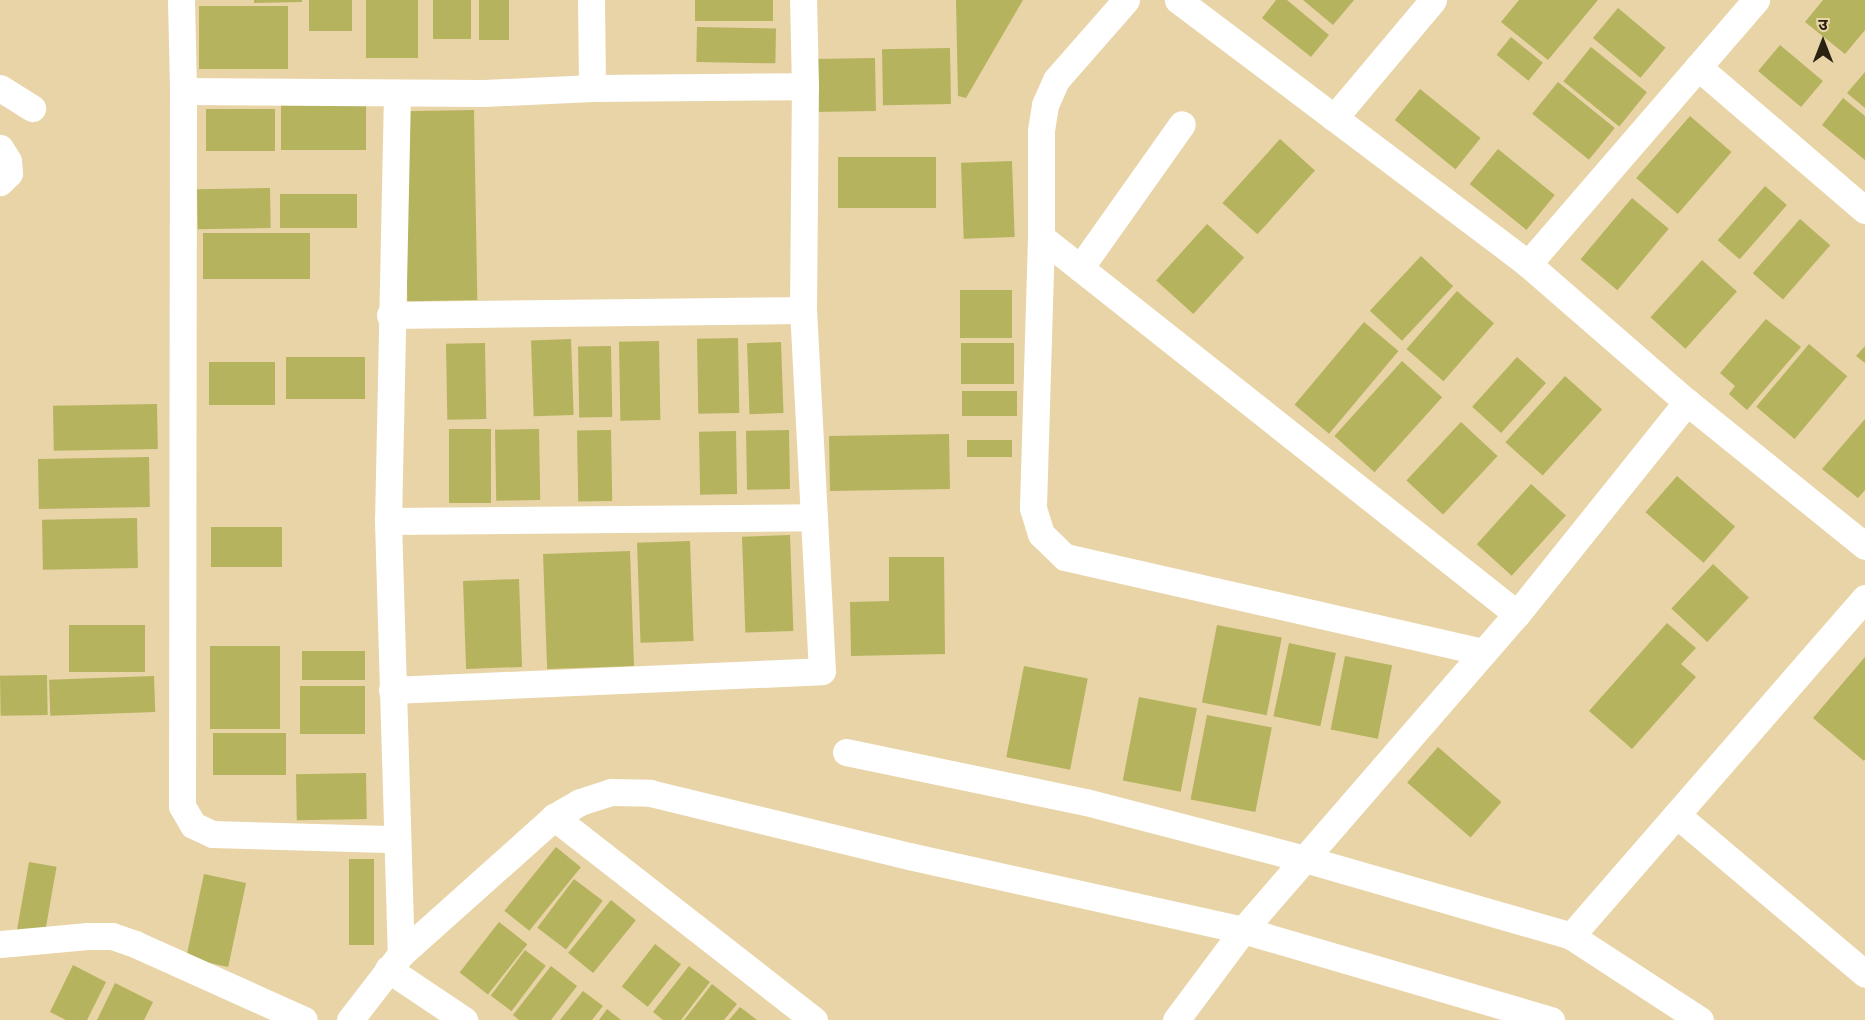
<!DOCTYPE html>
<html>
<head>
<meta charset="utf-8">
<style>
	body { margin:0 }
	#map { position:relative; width:1865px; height:1020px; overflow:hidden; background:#e8d4a7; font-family:Barlow,"Noto Sans Devanagari",sans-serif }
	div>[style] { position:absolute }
	.building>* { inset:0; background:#b5b35e; transform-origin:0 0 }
	.minor>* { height:27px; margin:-13.5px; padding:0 13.5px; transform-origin:13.5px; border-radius:13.5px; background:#fff }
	span { translate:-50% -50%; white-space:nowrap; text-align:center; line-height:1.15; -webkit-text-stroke:4.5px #e8d4a7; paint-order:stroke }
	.north { position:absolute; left:1793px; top:12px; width:60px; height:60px; -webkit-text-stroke:4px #e8d4a7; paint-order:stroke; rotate:0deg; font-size:16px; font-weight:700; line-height:24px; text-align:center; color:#292210 }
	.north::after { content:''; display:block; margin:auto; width:21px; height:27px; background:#292210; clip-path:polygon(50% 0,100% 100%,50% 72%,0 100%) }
</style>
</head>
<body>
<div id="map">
	<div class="building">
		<div style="clip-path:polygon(254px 0,302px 0,302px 2px,254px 3px)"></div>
		<div style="left:309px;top:0;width:43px;height:31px"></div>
		<div style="left:366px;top:0;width:52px;height:58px"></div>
		<div style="left:471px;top:0;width:39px;height:38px;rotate:90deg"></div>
		<div style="left:479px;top:0;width:30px;height:40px"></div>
		<div style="left:695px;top:0;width:78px;height:21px"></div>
		<div style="clip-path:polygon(956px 0,1023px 0,966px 98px,958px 96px)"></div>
		<div style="clip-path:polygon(1276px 0,1287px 0,1329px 35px,1311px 57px,1262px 18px)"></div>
		<div style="clip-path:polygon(1303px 0,1354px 0,1333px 25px)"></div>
		<div style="clip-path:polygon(1519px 0,1598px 0,1548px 60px,1501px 22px)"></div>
		<div style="clip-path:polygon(1823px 0,1865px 0,1865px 30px,1845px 54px,1805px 22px)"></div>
		<div style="left:288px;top:6px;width:63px;height:89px;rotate:90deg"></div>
		<div style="left:1618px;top:8px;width:62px;height:39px;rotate:40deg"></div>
		<div style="left:697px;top:27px;width:79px;height:35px;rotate:1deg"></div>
		<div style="left:1511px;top:37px;width:41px;height:23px;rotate:39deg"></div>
		<div style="left:1780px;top:45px;width:56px;height:34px;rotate:40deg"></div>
		<div style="left:1591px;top:47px;width:72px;height:44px;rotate:39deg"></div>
		<div style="left:950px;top:48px;width:56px;height:68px;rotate:89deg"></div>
		<div style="left:875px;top:58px;width:53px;height:62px;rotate:89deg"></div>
		<div style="clip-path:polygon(1865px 72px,1865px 108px,1847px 93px)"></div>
		<div style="left:1558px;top:82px;width:73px;height:41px;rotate:39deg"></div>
		<div style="left:1420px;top:89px;width:78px;height:40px;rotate:39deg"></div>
		<div style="clip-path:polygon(1843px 98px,1865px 116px,1865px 160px,1822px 125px)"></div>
		<div style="left:281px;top:104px;width:85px;height:46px"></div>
		<div style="left:206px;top:109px;width:69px;height:42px"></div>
		<div style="left:474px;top:110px;width:190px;height:70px;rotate:89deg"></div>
		<div style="left:1690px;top:116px;width:55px;height:82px;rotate:41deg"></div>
		<div style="left:1280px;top:139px;width:47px;height:86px;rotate:42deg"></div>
		<div style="left:1498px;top:149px;width:73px;height:45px;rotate:39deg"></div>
		<div style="left:936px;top:157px;width:51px;height:98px;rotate:90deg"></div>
		<div style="left:1012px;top:161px;width:76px;height:51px;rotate:88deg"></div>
		<div style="left:1765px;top:186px;width:29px;height:72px;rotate:41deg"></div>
		<div style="left:270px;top:188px;width:40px;height:73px;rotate:89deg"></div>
		<div style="left:280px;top:194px;width:77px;height:34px"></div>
		<div style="left:1632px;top:198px;width:48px;height:80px;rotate:40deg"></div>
		<div style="left:1800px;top:219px;width:40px;height:72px;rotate:41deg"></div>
		<div style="left:1207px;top:224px;width:50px;height:76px;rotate:42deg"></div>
		<div style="left:310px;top:233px;width:46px;height:107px;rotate:90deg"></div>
		<div style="left:1421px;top:256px;width:44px;height:75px;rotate:43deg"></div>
		<div style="left:1702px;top:260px;width:47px;height:77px;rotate:42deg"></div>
		<div style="left:1012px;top:290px;width:48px;height:52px;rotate:90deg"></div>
		<div style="left:1457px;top:291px;width:49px;height:77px;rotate:41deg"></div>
		<div style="clip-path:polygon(1766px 319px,1801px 347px,1747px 410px,1729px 394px,1735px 386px,1720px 373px)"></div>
		<div style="left:1364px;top:322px;width:45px;height:108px;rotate:40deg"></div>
		<div style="left:738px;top:338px;width:75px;height:41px;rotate:89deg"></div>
		<div style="left:571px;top:339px;width:76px;height:40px;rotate:88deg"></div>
		<div style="left:659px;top:341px;width:79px;height:40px;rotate:89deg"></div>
		<div style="left:781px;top:342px;width:71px;height:34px;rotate:88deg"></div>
		<div style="left:485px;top:343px;width:76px;height:39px;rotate:89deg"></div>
		<div style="left:1014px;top:343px;width:41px;height:53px;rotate:90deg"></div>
		<div style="left:1809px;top:344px;width:50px;height:82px;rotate:40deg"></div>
		<div style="left:611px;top:346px;width:71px;height:33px;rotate:89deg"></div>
		<div style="clip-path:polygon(1865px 346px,1865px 363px,1856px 356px)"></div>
		<div style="left:286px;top:357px;width:79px;height:42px"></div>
		<div style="left:1517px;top:357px;width:39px;height:67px;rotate:42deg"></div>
		<div style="left:1402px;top:361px;width:54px;height:101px;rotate:42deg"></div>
		<div style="left:209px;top:362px;width:66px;height:43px"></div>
		<div style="left:1565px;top:376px;width:50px;height:89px;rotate:42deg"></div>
		<div style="left:1017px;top:391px;width:25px;height:55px;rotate:90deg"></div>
		<div style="left:157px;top:404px;width:45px;height:104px;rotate:89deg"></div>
		<div style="clip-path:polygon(1865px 419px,1865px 490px,1858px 498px,1822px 469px)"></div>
		<div style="left:1461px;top:422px;width:50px;height:80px;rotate:43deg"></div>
		<div style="left:449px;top:429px;width:42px;height:74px"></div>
		<div style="left:539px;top:429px;width:71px;height:44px;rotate:89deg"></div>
		<div style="left:611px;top:430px;width:71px;height:34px;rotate:89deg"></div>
		<div style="left:789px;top:430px;width:59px;height:43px;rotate:89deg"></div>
		<div style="left:736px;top:431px;width:63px;height:37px;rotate:89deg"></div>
		<div style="left:949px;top:434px;width:55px;height:120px;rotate:89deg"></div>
		<div style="left:1012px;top:440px;width:17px;height:45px;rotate:90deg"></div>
		<div style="left:149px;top:457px;width:50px;height:111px;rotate:89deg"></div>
		<div style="left:1677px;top:476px;width:77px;height:48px;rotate:41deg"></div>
		<div style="left:1531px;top:484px;width:47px;height:81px;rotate:42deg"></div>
		<div style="left:137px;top:518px;width:50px;height:95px;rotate:89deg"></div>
		<div style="left:211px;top:527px;width:71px;height:40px"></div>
		<div style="left:790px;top:535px;width:96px;height:48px;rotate:88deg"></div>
		<div style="left:690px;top:541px;width:100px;height:53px;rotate:88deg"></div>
		<div style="left:630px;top:551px;width:115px;height:87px;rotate:88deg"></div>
		<div style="clip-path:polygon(889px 557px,944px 557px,945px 654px,851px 656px,850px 602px,889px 601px)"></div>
		<div style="left:1713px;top:564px;width:49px;height:61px;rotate:43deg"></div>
		<div style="left:519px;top:579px;width:88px;height:56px;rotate:88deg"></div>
		<div style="clip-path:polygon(1667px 623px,1696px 648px,1681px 664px,1696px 677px,1632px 749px,1589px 711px)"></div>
		<div style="left:69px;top:625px;width:76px;height:47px"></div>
		<div style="left:1217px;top:625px;width:66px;height:79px;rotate:11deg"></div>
		<div style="left:1289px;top:643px;width:48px;height:75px;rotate:12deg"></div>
		<div style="left:210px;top:646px;width:70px;height:83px"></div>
		<div style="left:302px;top:651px;width:63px;height:29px"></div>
		<div style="left:1345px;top:656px;width:48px;height:75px;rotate:11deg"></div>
		<div style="clip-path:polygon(1865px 657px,1865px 759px,1864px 761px,1813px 718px)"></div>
		<div style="left:1024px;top:666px;width:65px;height:93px;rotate:11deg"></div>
		<div style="left:47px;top:675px;width:40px;height:47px;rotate:89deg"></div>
		<div style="left:154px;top:676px;width:36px;height:105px;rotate:88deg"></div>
		<div style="left:300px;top:686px;width:65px;height:48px"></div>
		<div style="left:1139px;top:697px;width:59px;height:85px;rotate:11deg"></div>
		<div style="left:1207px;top:715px;width:66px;height:86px;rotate:11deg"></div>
		<div style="left:213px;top:733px;width:73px;height:42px"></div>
		<div style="left:1438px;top:747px;width:84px;height:47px;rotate:41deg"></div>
		<div style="left:366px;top:773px;width:46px;height:70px;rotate:89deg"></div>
		<div style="left:556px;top:847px;width:32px;height:82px;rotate:39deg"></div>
		<div style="left:349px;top:859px;width:25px;height:86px"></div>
		<div style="left:29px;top:862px;width:28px;height:71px;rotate:10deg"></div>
		<div style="left:204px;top:874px;width:43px;height:86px;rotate:12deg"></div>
		<div style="left:574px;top:879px;width:36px;height:61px;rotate:37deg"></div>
		<div style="left:611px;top:900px;width:32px;height:68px;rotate:39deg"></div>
		<div style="left:499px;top:922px;width:36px;height:64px;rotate:38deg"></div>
		<div style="left:655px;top:944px;width:33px;height:54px;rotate:38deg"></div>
		<div style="left:525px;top:950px;width:26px;height:57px;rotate:37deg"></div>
		<div style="clip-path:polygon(73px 965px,106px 982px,87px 1020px,66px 1020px,50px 1012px)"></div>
		<div style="clip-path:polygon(551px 966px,577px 986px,551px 1020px,519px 1020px,513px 1015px)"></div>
		<div style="clip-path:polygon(689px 966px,710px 982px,681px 1020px,663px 1020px,653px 1012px)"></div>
		<div style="clip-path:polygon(115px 983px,153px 1002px,144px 1020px,97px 1020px)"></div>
		<div style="clip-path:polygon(712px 984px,737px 1004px,724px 1020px,684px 1020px)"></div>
		<div style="clip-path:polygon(583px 991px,603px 1006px,592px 1020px,560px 1020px)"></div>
		<div style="clip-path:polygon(740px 1007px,757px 1020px,729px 1020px)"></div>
		<div style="clip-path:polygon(607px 1009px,621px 1020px,599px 1020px)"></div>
	</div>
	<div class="minor">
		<div style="left:181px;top:0;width:91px;rotate:88.7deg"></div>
		<div style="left:183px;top:91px;width:715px;rotate:90.08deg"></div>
		<div style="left:182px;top:806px;width:22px;rotate:60deg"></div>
		<div style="left:193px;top:825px;width:21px;rotate:25deg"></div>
		<div style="left:212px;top:834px;width:184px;rotate:1.6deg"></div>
		<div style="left:591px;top:0;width:88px;rotate:89.3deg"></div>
		<div style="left:1126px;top:0;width:106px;rotate:131.2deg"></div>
		<div style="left:1056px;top:80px;width:27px;rotate:114deg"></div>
		<div style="left:1045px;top:105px;width:26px;rotate:99deg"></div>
		<div style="left:1041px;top:131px;width:106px;rotate:90deg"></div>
		<div style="left:1041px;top:237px;width:271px;rotate:91.7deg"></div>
		<div style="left:1033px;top:508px;width:27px;rotate:73deg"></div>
		<div style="left:1041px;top:534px;width:33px;rotate:44deg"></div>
		<div style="left:1065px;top:557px;width:429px;rotate:12.8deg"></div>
		<div style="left:1178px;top:0;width:438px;rotate:37deg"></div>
		<div style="left:1528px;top:264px;width:211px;rotate:41deg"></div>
		<div style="left:1687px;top:402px;width:229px;rotate:39deg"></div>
		<div style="left:1698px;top:67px;width:220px;rotate:40.6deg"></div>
		<div style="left:0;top:88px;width:38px;rotate:32deg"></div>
		<div style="left:183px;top:91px;width:301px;rotate:0.4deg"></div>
		<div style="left:484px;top:93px;width:108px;rotate:-2.7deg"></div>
		<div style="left:592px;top:88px;width:213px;rotate:-0.5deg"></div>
		<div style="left:397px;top:93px;width:428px;rotate:91.2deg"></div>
		<div style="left:388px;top:521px;width:433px;rotate:88.3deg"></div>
		<div style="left:1334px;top:118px;width:154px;rotate:-50deg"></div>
		<div style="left:0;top:148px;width:15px;rotate:58deg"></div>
		<div style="left:8px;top:161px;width:12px;rotate:85deg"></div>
		<div style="left:9px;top:173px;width:13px;rotate:135deg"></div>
		<div style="left:1041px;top:237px;width:607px;rotate:38.38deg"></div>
		<div style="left:1528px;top:264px;width:349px;rotate:-49.2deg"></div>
		<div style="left:1080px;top:268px;width:176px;rotate:-54.7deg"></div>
		<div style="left:390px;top:315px;width:413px;rotate:-0.7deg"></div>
		<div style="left:388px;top:521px;width:426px;rotate:-0.5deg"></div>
		<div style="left:392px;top:690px;width:430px;rotate:-2.5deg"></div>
		<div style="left:822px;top:671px;width:361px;rotate:-93deg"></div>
		<div style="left:803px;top:310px;width:224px;rotate:-89.5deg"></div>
		<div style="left:805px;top:86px;width:86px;rotate:-91.3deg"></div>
		<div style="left:846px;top:752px;width:245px;rotate:11.8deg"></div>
		<div style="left:1086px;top:802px;width:226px;rotate:14.6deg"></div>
		<div style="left:1305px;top:859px;width:277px;rotate:16.1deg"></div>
		<div style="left:1571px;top:936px;width:154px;rotate:33.1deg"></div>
		<div style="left:1677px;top:815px;width:246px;rotate:40.2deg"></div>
		<div style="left:554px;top:817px;width:330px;rotate:38deg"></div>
		<div style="left:1571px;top:936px;width:448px;rotate:-49deg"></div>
		<div style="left:0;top:944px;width:88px;rotate:-5.2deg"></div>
		<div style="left:88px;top:936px;width:24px"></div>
		<div style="left:112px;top:936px;width:24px;rotate:19deg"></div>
		<div style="left:135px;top:944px;width:185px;rotate:24.2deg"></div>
		<div style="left:388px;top:969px;width:92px;rotate:33.9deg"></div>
		<div style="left:350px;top:1020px;width:83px;rotate:-52.3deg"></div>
		<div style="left:401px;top:954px;width:205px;rotate:-41.8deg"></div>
		<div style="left:554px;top:817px;width:30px;rotate:-30deg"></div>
		<div style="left:580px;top:802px;width:33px;rotate:-18deg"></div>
		<div style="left:611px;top:792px;width:39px;rotate:1deg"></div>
		<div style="left:650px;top:793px;width:267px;rotate:13.7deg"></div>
		<div style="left:909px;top:856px;width:342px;rotate:12.5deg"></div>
		<div style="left:1243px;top:930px;width:321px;rotate:16.3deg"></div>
		<div style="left:1176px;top:1020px;width:112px;rotate:-53.3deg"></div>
		<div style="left:1243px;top:930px;width:418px;rotate:-49.1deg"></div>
		<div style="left:1517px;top:614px;width:272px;rotate:-51.3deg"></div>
	</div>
	<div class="north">उ</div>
</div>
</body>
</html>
